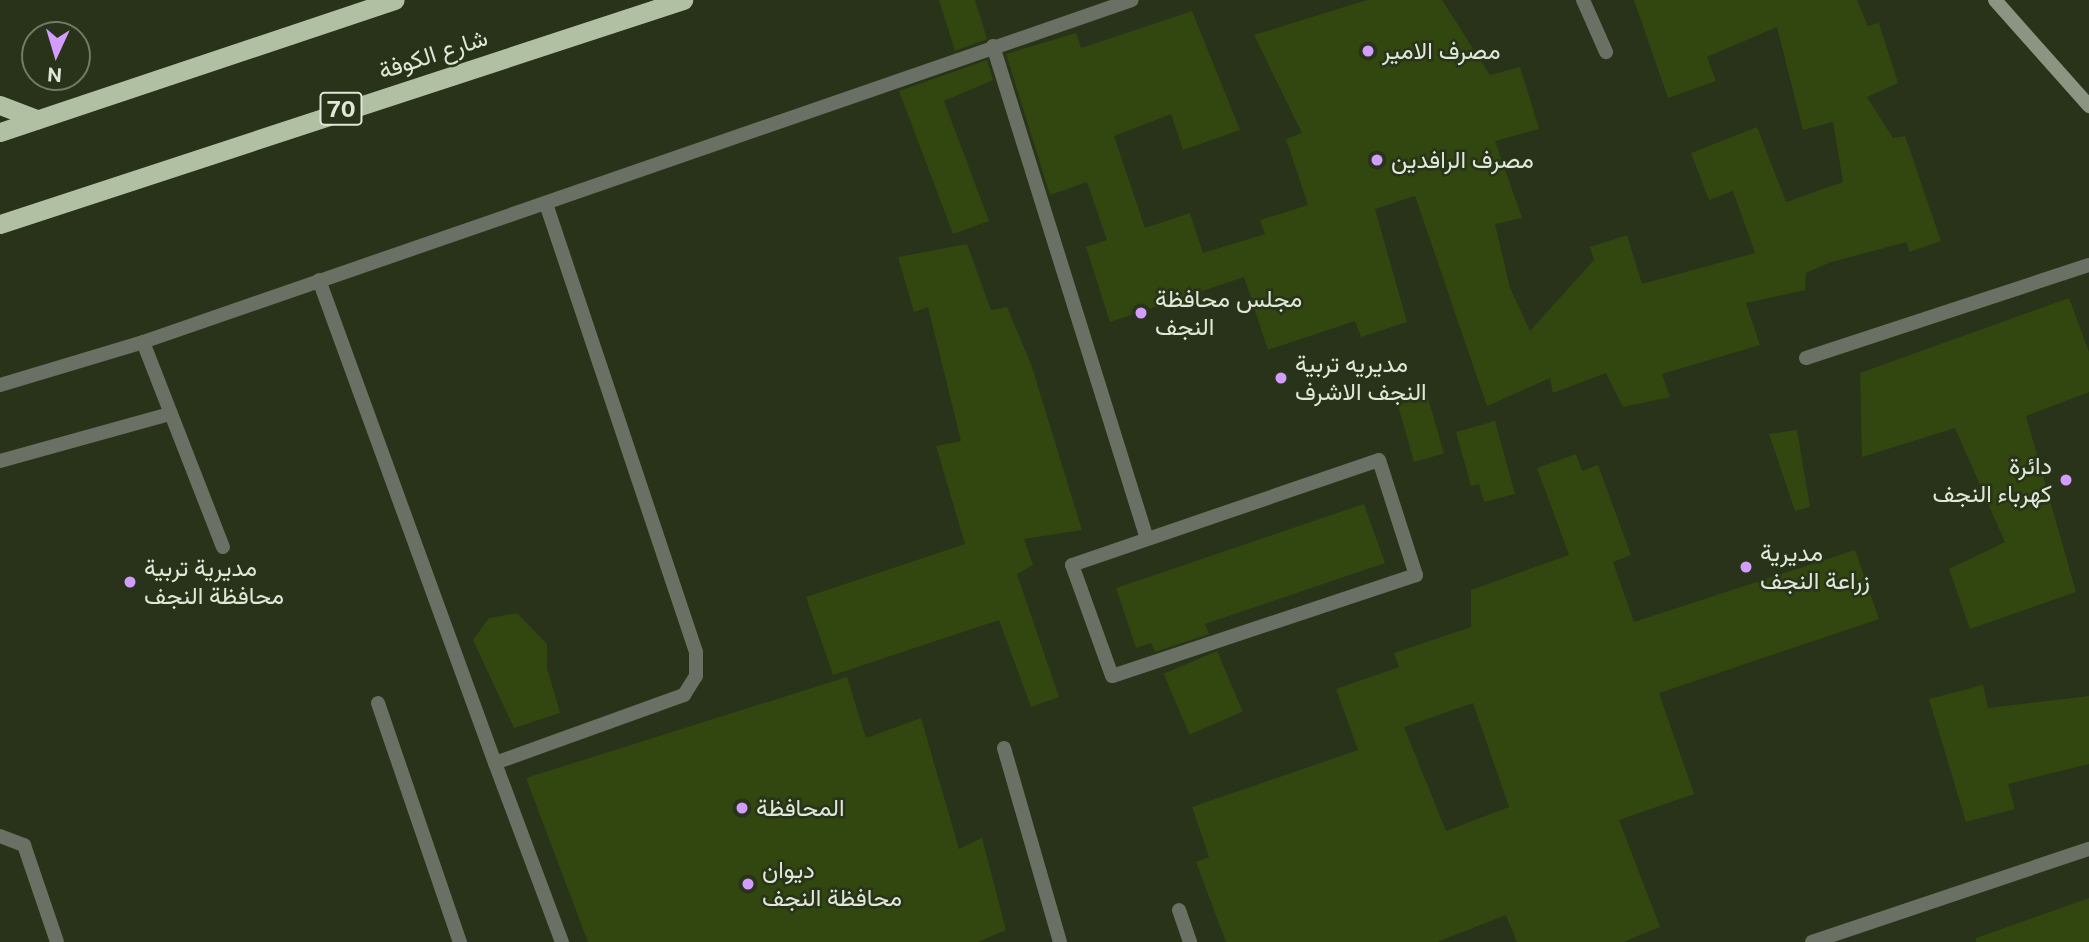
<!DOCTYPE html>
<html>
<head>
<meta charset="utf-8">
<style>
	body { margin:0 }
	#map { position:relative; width:2089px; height:942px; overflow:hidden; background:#28331a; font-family:"Public Sans",Vazirmatn,sans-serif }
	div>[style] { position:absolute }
	.building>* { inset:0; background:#31470f; transform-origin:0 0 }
	.service>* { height:14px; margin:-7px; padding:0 7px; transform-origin:7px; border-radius:7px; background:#6a7064 }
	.minor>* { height:14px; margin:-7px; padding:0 7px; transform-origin:7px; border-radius:7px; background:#6a7064 }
	.secondary>* { height:14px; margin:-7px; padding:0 7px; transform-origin:7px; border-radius:7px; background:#8c9582 }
	.trunk>* { height:19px; margin:-9.5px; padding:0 9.5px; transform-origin:9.5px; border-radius:9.5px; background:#b1bfa2 }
	.dots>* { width:19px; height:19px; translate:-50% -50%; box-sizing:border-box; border:4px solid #28331a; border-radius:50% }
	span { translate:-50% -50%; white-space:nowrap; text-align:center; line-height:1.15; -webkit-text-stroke:5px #28331a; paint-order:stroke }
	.shield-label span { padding:2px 5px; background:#28331a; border:2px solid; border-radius:5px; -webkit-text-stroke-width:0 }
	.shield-label { font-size:23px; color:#dfe7d7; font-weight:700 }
	.poi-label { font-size:24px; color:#dfe7d7 }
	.left { translate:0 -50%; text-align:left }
	.right { translate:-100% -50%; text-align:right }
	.street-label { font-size:24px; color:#dfe7d7 }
	.north { position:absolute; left:21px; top:21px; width:70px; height:70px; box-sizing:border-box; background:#28331a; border:2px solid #717b66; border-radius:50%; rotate:184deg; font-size:19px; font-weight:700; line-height:28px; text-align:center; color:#dfe7d7 }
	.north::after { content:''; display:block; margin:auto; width:24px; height:32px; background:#d29dfd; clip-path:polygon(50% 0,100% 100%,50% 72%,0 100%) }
</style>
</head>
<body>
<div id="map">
	<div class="building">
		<div style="clip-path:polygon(939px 0,975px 0,987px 39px,955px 51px)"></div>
		<div style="clip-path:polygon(1367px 0,1442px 0,1490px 75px,1520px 67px,1539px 129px,1495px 141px,1522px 218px,1495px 224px,1510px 288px,1530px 331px,1594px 260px,1590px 247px,1627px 235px,1642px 284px,1755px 253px,1733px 191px,1709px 200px,1691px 153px,1757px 127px,1786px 202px,1843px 182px,1833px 122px,1803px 130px,1777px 27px,1707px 57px,1716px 81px,1668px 98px,1634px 0,1857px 0,1868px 26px,1879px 23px,1898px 83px,1867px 97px,1893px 138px,1905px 136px,1941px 241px,1909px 252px,1907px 242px,1831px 262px,1806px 273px,1805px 290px,1746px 303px,1760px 345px,1662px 374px,1670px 397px,1623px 407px,1606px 373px,1553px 393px,1550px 378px,1487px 406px,1415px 196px,1375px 209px,1407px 322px,1361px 337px,1355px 321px,1268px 350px,1244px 277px,1110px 322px,1086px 247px,1107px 240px,1087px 182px,1050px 195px,1006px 54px,1076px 33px,1081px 48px,1192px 11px,1240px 130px,1183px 150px,1171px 114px,1114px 136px,1145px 228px,1190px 213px,1203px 253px,1265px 234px,1260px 220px,1308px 205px,1286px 139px,1302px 133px,1254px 35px)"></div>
		<div style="clip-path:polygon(987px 60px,993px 80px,944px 101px,989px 221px,953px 234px,899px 91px)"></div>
		<div style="clip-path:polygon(967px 244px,991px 310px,1007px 307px,1031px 364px,1082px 530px,1024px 539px,1033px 565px,1017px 574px,1059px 697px,1031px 707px,999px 620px,833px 675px,806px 597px,965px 544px,936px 446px,961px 441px,928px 307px,914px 312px,898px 257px)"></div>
		<div style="clip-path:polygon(2069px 298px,2089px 352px,2089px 392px,2026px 416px,2076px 592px,1970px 629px,1949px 569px,2005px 542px,1955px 428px,1862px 457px,1860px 373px)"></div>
		<div style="left:1426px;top:391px;width:65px;height:31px;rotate:74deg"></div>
		<div style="clip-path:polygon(1495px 421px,1515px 494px,1484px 502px,1479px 484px,1471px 486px,1456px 432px)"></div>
		<div style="clip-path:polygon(1797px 430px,1810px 507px,1795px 511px,1769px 434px)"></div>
		<div style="clip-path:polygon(evenodd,1576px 454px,1582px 471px,1598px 465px,1631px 555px,1613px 562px,1634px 622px,1855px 550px,1879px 619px,1659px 693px,1694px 794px,1619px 820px,1660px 927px,1623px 942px,1517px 942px,1506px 915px,1437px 942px,1226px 942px,1196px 862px,1209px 857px,1192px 807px,1358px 750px,1336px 689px,1399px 667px,1394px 653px,1471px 627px,1471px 590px,1569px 555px,1537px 468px,1576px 454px,1473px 703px,1509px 807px,1446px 831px,1404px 727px,1473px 703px)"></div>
		<div style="clip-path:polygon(1364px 504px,1385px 563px,1205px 624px,1209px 634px,1155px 652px,1151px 643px,1136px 648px,1116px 588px)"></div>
		<div style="clip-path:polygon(517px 613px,547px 644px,547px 668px,560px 713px,514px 728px,473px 640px,489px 618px)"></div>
		<div style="left:1217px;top:651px;width:66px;height:58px;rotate:67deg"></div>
		<div style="clip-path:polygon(847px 677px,866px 738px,921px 718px,959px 849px,982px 838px,1006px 930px,978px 942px,588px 942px,526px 778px)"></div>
		<div style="clip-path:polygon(1983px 685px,1988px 708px,2089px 696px,2089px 764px,2008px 784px,2015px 809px,1966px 822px,1929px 699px)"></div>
		<div style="clip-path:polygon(2089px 898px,2089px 942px,1976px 942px,1976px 938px)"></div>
	</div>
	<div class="service">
		<div style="left:1583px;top:0;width:57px;rotate:66.1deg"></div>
		<div style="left:993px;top:46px;width:516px;rotate:72.65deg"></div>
		<div style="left:319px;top:280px;width:514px;rotate:69.98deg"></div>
		<div style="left:495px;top:763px;width:201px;rotate:-19.8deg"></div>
		<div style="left:684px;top:695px;width:22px;rotate:-58deg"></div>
		<div style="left:696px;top:676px;width:24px;rotate:-90deg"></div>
		<div style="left:696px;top:652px;width:473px;rotate:-108.5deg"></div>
		<div style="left:143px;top:342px;width:220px;rotate:68.7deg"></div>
		<div style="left:1806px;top:358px;width:298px;rotate:-18.2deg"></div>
		<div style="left:1379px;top:460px;width:121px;rotate:72.2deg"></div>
		<div style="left:1416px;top:575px;width:320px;rotate:161.6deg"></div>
		<div style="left:1112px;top:676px;width:118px;rotate:-109.8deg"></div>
		<div style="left:1072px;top:565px;width:324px;rotate:-18.9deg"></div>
		<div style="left:0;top:461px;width:176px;rotate:-15.5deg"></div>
		<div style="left:378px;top:703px;width:253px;rotate:71.1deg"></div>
		<div style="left:1004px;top:748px;width:202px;rotate:73.9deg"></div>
		<div style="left:495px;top:763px;width:191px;rotate:69.5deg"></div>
		<div style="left:0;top:836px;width:26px;rotate:21deg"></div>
		<div style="left:24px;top:845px;width:102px;rotate:71.2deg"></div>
		<div style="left:1179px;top:910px;width:34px;rotate:71deg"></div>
		<div style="left:1812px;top:942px;width:292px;rotate:-18.6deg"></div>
	</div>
	<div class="minor">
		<div style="left:0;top:385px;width:149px;rotate:-16.7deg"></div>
		<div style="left:143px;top:342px;width:1046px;rotate:-19.08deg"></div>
	</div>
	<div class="secondary">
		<div style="left:1995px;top:0;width:142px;rotate:48.4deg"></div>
	</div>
	<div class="trunk">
		<div style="left:0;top:105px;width:40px;rotate:21deg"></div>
		<div style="left:0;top:132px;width:416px;rotate:-18.5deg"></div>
		<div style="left:0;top:224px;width:719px;rotate:-18.16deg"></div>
	</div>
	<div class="dots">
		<div style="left:1368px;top:51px;background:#d29dfd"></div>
		<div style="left:1377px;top:160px;background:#d29dfd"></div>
		<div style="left:1141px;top:313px;background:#d29dfd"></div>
		<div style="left:1281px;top:378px;background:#d29dfd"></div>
		<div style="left:2066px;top:480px;background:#d29dfd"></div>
		<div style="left:1746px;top:567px;background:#d29dfd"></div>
		<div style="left:130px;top:582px;background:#d29dfd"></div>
		<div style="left:742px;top:808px;background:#d29dfd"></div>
		<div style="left:748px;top:884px;background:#d29dfd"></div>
	</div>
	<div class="shield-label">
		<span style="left:341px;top:109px">70</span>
	</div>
	<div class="poi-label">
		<span class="left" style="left:1382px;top:51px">مصرف الامير</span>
		<span class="left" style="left:1391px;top:160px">مصرف الرافدين</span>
		<span class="left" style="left:1155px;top:313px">مجلس محافظة<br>النجف</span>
		<span class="left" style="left:1295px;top:378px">مديريه تربية<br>النجف الاشرف</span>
		<span class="right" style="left:2052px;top:480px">دائرة<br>كهرباء النجف</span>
		<span class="left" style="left:1760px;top:567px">مديرية<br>زراعة النجف</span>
		<span class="left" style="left:144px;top:582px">مديرية تربية<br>محافظة النجف</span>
		<span class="left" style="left:756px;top:808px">المحافظة</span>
		<span class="left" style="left:762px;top:884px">ديوان<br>محافظة النجف</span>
	</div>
	<div class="street-label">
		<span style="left:433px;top:54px;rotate:-18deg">شارع الكوفة</span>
	</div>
	<div class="north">N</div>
</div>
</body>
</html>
